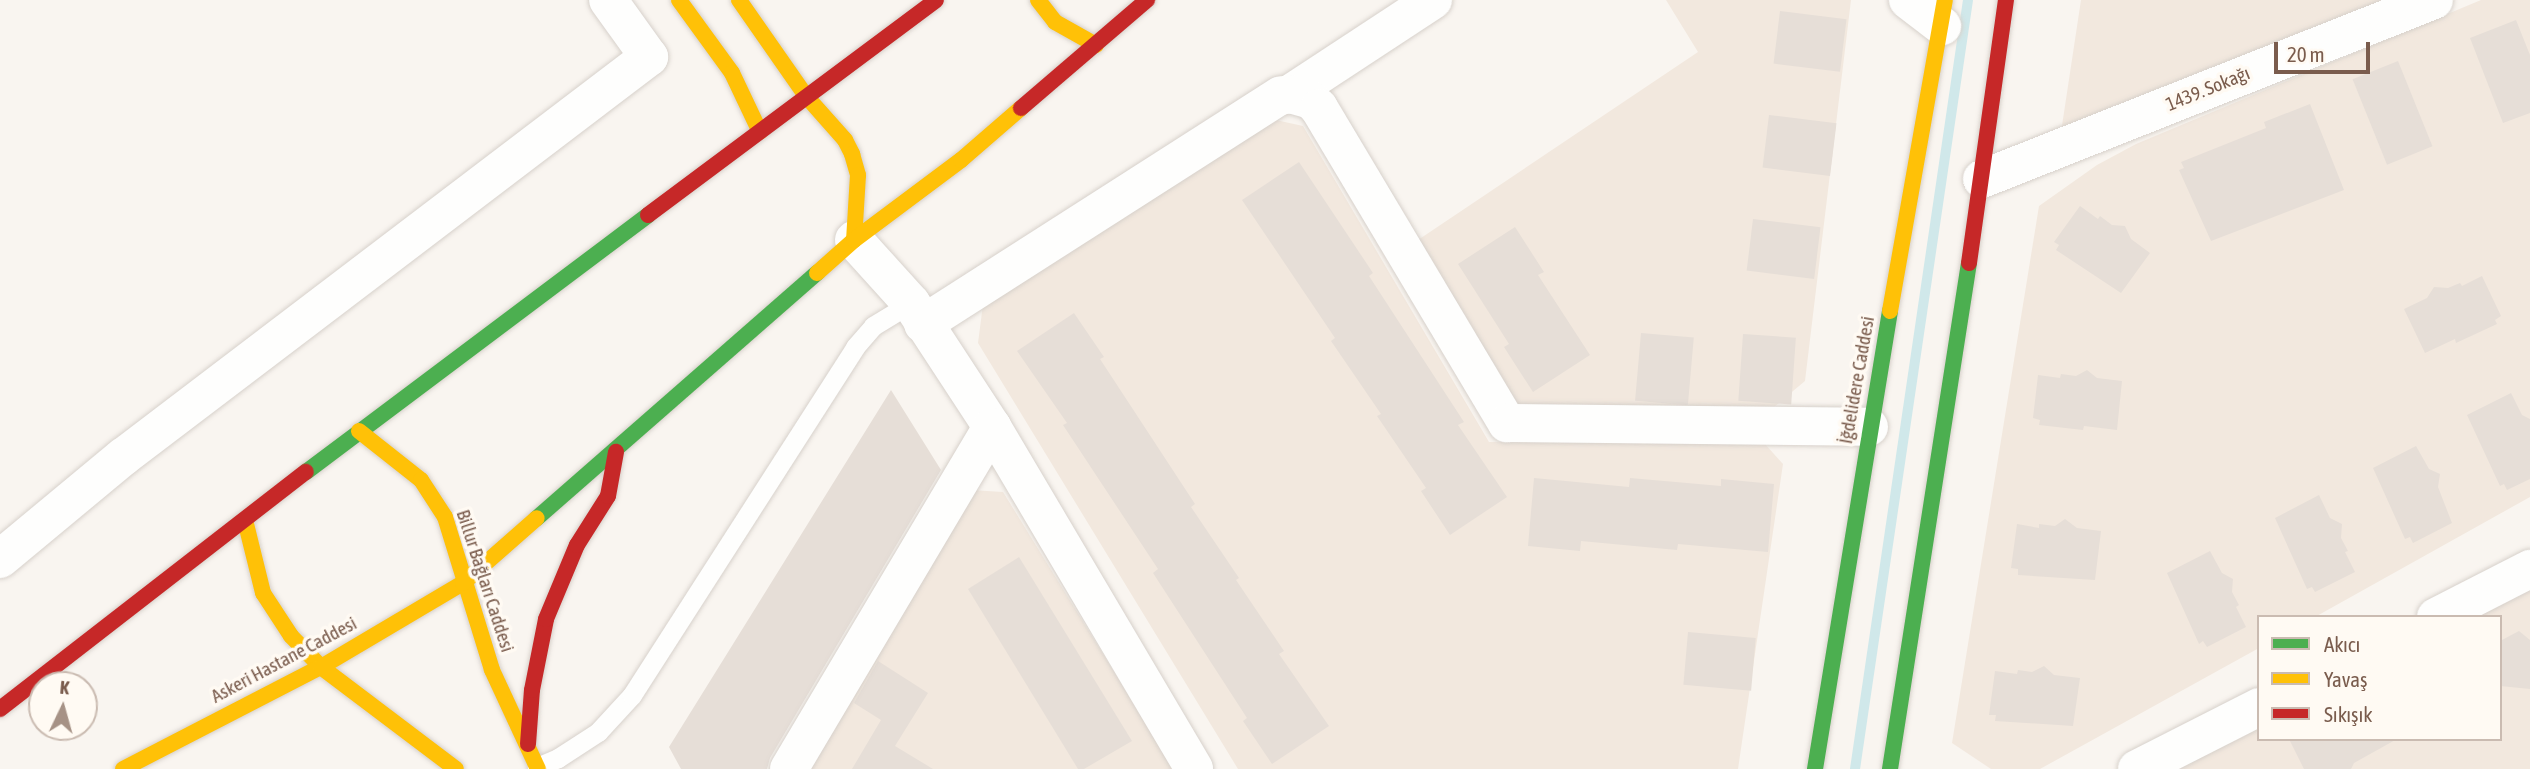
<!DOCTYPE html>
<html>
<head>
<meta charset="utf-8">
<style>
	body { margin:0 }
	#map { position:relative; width:2530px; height:769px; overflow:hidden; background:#f9f5f0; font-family:"Asap Condensed",sans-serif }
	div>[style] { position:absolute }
	.residential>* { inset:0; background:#f2e8de }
	.stream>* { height:10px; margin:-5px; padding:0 5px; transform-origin:5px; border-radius:5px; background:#d0e8ea }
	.building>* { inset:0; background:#e6ded7; transform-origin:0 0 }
	.roads { filter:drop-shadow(0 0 2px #d7d1cb) drop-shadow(0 0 2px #d7d1cb) }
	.lane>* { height:19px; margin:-9.5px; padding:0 9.5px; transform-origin:9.5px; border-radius:9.5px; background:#fefefd }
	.street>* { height:38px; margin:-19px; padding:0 19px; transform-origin:19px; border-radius:19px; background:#fefefd }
	.fast>* { height:16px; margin:-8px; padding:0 8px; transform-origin:8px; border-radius:8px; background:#4caf50 }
	.slow>* { height:16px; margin:-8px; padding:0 8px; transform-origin:8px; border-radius:8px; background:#ffc107 }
	.jam>* { height:16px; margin:-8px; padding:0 8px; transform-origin:8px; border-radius:8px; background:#c62828 }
	span { translate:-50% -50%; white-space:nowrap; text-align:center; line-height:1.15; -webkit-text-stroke:7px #fffaf3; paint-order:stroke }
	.street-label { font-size:19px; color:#7a5c4d }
	.legend { position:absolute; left:2257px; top:615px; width:245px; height:126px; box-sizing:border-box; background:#fffaf3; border:2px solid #cabbb1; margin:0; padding:9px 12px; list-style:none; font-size:21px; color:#7a5c4d }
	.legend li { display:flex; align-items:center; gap:14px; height:35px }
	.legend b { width:35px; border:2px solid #cabbb1 }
	.north { position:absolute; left:28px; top:671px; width:70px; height:70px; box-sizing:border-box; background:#fffaf3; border:2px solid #cabbb1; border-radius:50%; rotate:5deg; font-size:19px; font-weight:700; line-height:28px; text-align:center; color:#7a5c4d }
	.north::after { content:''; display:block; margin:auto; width:24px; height:32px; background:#a69286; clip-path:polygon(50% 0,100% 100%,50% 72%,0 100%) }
	.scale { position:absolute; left:2274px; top:42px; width:96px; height:32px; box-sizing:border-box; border:4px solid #7a5c4d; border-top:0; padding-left:9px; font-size:21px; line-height:24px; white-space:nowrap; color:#7a5c4d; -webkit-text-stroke:5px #fffaf3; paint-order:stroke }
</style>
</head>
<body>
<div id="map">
	<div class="residential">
		<div style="clip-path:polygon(1666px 0,1851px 0,1805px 381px,1768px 412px,1510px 404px,1415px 242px,1698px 52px)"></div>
		<div style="clip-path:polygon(2081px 0,2417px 0,2058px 152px)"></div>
		<div style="clip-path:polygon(2481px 0,2530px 0,2530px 497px,2315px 617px,2259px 617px,2259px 648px,2040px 769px,1991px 769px,1952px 743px,2039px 206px,2097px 165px,2136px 144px)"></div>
		<div style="clip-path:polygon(1267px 118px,1303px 126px,1489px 442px,1765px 444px,1783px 464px,1738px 769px,1238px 769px,978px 343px,985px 289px)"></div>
		<div style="clip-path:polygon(971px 490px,1003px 492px,1174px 769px,805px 769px)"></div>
		<div style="clip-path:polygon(2530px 573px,2530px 769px,2160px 769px,2259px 717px,2259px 739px,2500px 739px,2500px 617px,2447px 617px)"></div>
	</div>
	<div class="stream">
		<div style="left:1855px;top:769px;width:777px;rotate:-81.64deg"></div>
	</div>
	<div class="building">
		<div style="left:1780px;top:11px;width:67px;height:53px;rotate:7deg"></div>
		<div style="clip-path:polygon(2516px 20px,2530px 55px,2530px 113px,2503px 123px,2470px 38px)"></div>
		<div style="left:2398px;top:61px;width:92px;height:49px;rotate:68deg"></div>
		<div style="clip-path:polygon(2310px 104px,2344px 190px,2211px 241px,2179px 170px,2184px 168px,2181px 162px,2266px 128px,2264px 122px)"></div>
		<div style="left:1769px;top:115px;width:68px;height:53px;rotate:7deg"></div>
		<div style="clip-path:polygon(1299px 162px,1373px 273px,1369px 276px,1464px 422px,1458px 425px,1507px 497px,1450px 535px,1421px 491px,1426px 488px,1377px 416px,1381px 414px,1331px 341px,1335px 338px,1242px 200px)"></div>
		<div style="clip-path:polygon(2080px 206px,2098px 219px,2100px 216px,2112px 225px,2125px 226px,2131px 239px,2150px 253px,2121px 293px,2056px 250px,2059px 245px,2054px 242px)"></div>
		<div style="left:1753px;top:219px;width:68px;height:52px;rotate:7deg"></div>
		<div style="clip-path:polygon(1515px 227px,1544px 272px,1538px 275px,1590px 355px,1533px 392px,1504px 347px,1509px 344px,1458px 264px)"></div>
		<div style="clip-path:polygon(2482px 276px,2501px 316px,2495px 320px,2497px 324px,2456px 343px,2455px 339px,2425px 353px,2404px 309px,2427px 298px,2434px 287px,2448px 288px,2460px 283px,2462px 286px)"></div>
		<div style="clip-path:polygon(1074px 313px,1104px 357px,1100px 359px,1195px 504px,1191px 507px,1239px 578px,1236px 580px,1284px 651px,1279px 654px,1329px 726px,1272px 764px,1243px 721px,1247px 718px,1153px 573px,1158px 569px,1063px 425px,1067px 423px,1017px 351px)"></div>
		<div style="left:1641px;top:333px;width:53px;height:68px;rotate:5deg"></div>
		<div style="left:1743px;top:334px;width:53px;height:67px;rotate:4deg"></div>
		<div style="clip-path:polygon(2087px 370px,2097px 378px,2122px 381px,2117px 430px,2084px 426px,2083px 430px,2039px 425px,2040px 420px,2033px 418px,2038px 375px,2060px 378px,2061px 374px,2076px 376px)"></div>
		<div style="clip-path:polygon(891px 390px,941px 470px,770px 758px,767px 769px,681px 769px,669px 747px)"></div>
		<div style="clip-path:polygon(2511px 393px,2522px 415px,2530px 419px,2530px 479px,2507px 490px,2504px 484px,2500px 486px,2467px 415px)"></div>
		<div style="clip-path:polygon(2416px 446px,2429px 469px,2440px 474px,2438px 487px,2452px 523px,2413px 543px,2410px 537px,2405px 539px,2373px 468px)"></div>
		<div style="clip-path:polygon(1534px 478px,1629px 487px,1630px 478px,1721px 486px,1721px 479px,1774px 484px,1768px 552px,1678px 544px,1677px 550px,1581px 541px,1580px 551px,1528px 546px)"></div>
		<div style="clip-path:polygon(2319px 495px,2330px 518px,2342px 524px,2341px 538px,2348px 551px,2345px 552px,2355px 572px,2315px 592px,2312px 587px,2307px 589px,2275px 518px)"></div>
		<div style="clip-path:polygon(2065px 519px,2077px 528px,2101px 531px,2095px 580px,2018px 575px,2018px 569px,2011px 568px,2017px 524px,2039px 528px,2039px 524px,2055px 526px)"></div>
		<div style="clip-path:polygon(2210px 551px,2222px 573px,2233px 579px,2232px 592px,2239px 605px,2236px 607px,2246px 627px,2207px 647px,2203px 641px,2199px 644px,2167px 573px)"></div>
		<div style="clip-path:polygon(1019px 557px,1132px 741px,1084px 769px,1078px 769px,968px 589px)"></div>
		<div style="clip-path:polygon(2519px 631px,2530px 640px,2530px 689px,2500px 686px,2500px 641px)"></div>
		<div style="left:1688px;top:632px;width:68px;height:53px;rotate:5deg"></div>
		<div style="clip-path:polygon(878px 661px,928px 693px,895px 746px,933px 769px,852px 769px,881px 720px,854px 703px)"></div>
		<div style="clip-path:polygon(2044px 666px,2054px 675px,2080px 678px,2073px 726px,1995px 721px,1996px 715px,1989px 715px,1995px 671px,2017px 674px,2018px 670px,2032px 672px)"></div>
		<div style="clip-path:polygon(2289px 739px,2397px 739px,2354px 763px,2351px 769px,2304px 769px)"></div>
	</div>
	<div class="roads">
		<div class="lane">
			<div style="left:537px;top:767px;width:23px;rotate:-23deg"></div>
			<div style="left:558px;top:758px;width:48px;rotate:-33deg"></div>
			<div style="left:598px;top:732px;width:50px;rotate:-47.4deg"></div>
			<div style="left:632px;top:695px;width:413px;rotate:-57.3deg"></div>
			<div style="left:855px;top:347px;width:28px;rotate:-49deg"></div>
			<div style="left:873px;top:326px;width:44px;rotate:-31.2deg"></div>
		</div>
		<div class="street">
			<div style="left:1908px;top:0;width:43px;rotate:37.4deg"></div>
			<div style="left:1290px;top:94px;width:171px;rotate:-33.3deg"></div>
			<div style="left:1982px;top:179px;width:486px;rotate:-21.6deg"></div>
			<div style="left:854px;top:240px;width:85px;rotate:47.9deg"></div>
			<div style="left:911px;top:303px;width:148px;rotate:56.8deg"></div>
			<div style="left:992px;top:427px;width:397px;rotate:59.4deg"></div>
			<div style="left:923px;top:324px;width:424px;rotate:-32.6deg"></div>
			<div style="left:1280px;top:96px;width:10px;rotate:-11deg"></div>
			<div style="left:1290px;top:94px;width:22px;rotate:16deg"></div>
			<div style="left:1311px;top:100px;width:11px;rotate:45deg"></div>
			<div style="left:1319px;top:108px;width:367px;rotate:59.2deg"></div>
			<div style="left:1507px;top:423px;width:362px;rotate:0.6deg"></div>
			<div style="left:0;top:559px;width:160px;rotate:-39.7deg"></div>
			<div style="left:123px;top:457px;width:661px;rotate:-37.25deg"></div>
			<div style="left:649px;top:57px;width:70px;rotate:-125.7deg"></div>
			<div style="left:2436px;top:617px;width:106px;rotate:-27.1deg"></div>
			<div style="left:789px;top:769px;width:398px;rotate:-59.3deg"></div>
			<div style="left:2137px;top:769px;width:137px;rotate:-26.9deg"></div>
		</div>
		<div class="fast">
			<div style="left:306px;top:472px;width:428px;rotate:-36.9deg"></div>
			<div style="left:537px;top:518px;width:372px;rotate:-41.2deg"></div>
			<div style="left:1815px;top:769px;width:464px;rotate:-80.7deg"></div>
			<div style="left:1890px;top:769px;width:512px;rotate:-81.13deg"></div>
		</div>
		<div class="slow">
			<div style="left:679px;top:0;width:90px;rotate:54deg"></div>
			<div style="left:732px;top:73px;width:65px;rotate:64.6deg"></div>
			<div style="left:739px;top:0;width:117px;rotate:55.1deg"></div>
			<div style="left:806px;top:96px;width:59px;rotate:48.4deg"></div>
			<div style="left:845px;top:140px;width:16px;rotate:63deg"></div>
			<div style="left:852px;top:154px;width:22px;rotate:74deg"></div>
			<div style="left:858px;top:175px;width:65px;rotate:93.5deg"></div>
			<div style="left:1038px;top:0;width:28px;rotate:52deg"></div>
			<div style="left:1055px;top:22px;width:47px;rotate:29.3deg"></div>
			<div style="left:817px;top:273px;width:50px;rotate:-41.7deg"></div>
			<div style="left:854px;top:240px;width:134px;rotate:-36.8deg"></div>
			<div style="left:961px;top:160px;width:79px;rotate:-40.9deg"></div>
			<div style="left:1890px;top:311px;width:316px;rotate:-80deg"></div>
			<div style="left:359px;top:431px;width:79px;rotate:38.3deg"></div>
			<div style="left:421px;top:480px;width:44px;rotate:57deg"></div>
			<div style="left:445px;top:517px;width:160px;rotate:72.9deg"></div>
			<div style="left:492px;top:670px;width:109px;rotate:65.1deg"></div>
			<div style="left:245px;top:520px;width:75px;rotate:76.1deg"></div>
			<div style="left:263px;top:593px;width:51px;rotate:56.9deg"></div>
			<div style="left:291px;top:636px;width:43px;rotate:45.9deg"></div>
			<div style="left:321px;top:667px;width:169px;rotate:37.1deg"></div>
			<div style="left:123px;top:769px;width:223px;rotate:-27.3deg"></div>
			<div style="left:321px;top:667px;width:165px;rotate:-30.6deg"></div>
			<div style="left:463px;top:583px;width:98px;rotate:-41.3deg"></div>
		</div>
		<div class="jam">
			<div style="left:1021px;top:108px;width:166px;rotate:-40.6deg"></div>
			<div style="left:648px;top:215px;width:359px;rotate:-36.7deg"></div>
			<div style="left:1969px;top:263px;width:266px;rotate:-82deg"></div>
			<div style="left:0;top:709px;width:387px;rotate:-37.8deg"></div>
			<div style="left:528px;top:744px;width:54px;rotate:-85.8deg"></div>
			<div style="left:532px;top:690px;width:72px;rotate:-78.8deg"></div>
			<div style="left:546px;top:619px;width:80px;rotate:-67.3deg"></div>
			<div style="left:577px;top:545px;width:58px;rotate:-57.7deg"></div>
			<div style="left:608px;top:496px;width:45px;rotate:-79.7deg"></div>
		</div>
	</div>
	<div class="street-label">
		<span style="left:2208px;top:89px;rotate:-22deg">1439. Sokağı</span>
		<span style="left:1857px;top:380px;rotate:-80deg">İğdelidere Caddesi</span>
		<span style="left:485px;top:581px;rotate:72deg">Billur Bağları Caddesi</span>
		<span style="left:284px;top:660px;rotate:-28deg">Askeri Hastane Caddesi</span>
	</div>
	<ul class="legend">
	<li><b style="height:9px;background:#4caf50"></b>Akıcı</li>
	<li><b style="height:9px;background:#ffc107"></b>Yavaş</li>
	<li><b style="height:9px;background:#c62828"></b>Sıkışık</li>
	</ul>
	<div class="north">K</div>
	<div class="scale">20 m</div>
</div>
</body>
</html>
